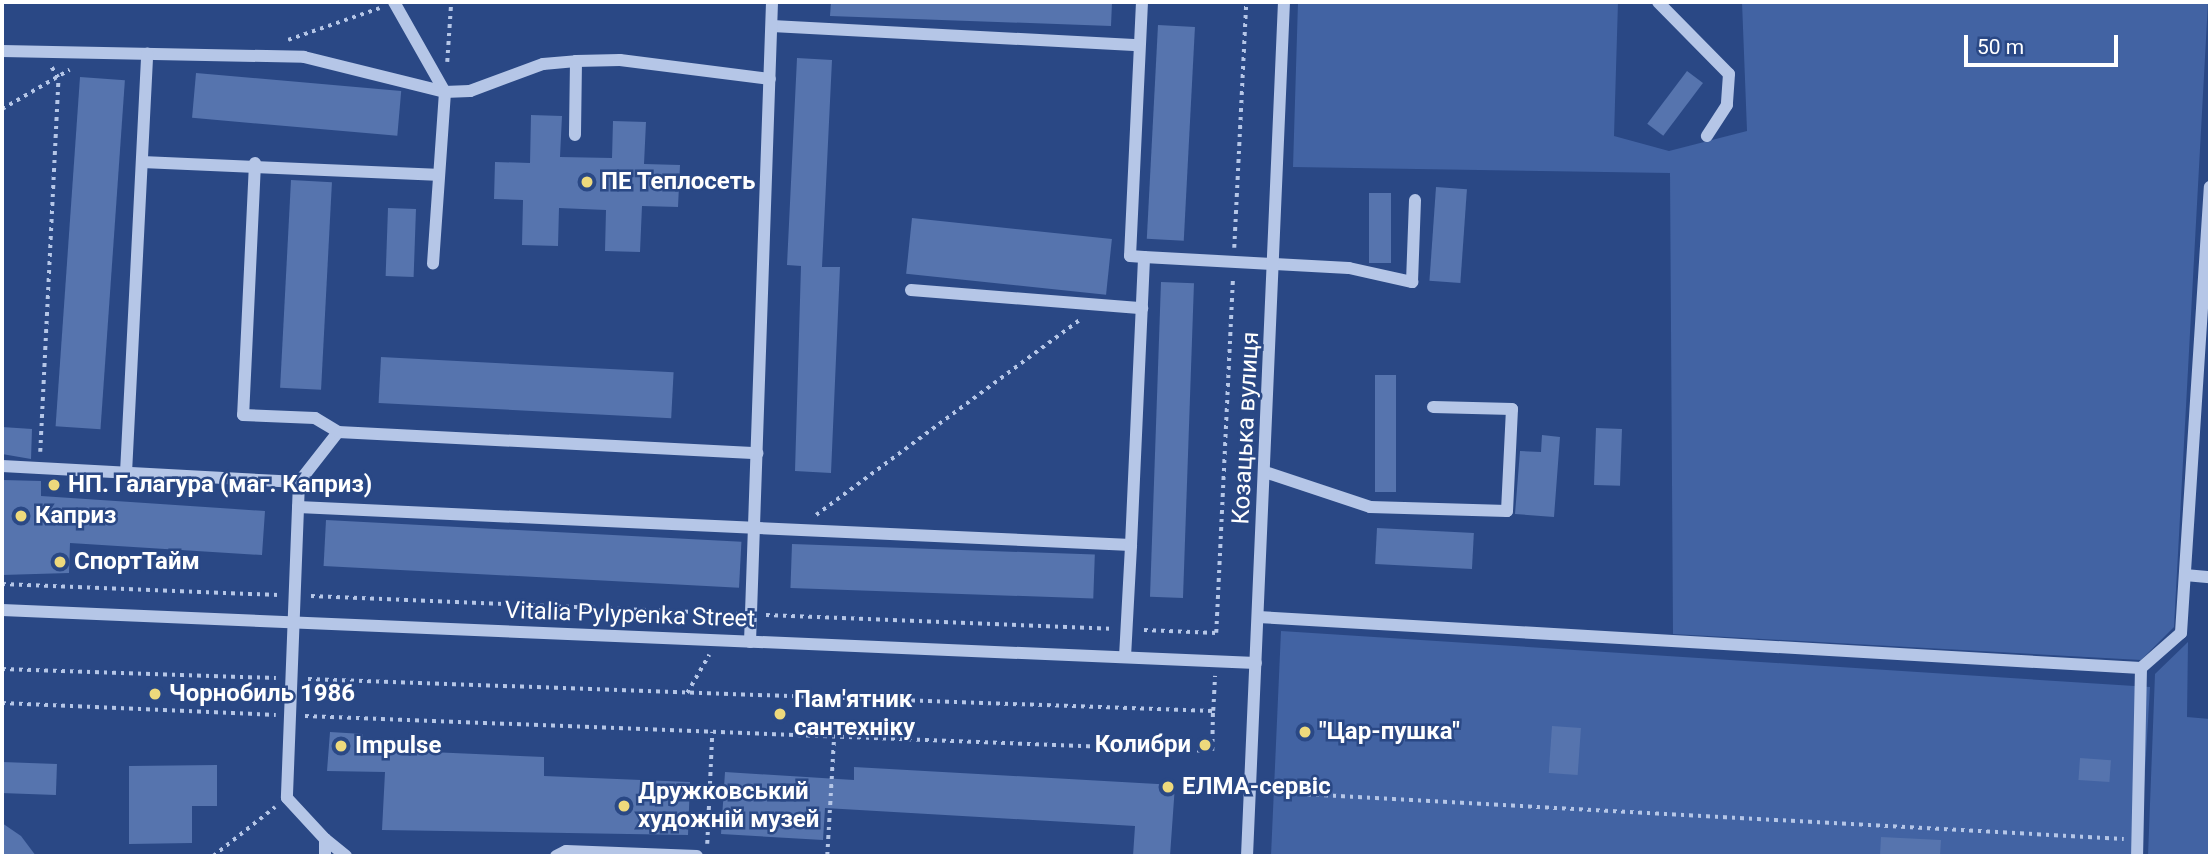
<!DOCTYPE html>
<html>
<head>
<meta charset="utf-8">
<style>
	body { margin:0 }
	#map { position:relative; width:2212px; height:858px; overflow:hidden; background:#2a4885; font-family:Roboto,sans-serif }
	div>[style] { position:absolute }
	.green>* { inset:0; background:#4263a3 }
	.building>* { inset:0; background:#5674ae; transform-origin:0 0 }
	.path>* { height:3.5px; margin-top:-1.75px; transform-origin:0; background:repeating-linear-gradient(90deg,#b5c6e7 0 3.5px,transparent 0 8.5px) }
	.minor>* { height:12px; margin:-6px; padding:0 6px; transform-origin:6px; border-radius:6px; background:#b5c6e7 }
	.dots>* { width:19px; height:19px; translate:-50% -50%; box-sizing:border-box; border:4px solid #2a4885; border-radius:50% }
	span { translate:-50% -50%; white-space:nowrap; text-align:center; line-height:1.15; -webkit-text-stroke:5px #2a4885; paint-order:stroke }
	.poi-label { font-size:24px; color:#fff; font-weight:700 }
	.left { translate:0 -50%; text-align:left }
	.right { translate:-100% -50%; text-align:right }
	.street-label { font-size:24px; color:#fff }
	.frame { position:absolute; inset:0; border:4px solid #fff; pointer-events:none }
	.scale { position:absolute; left:1964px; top:35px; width:154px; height:32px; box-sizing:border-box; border:4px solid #fff; border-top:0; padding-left:9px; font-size:21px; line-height:24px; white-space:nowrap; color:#fff; -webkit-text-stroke:5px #2a4885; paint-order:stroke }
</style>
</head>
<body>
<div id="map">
	<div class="green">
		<div style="clip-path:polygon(1298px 2px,1618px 2px,1614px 136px,1669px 151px,1747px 131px,1742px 2px,2208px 2px,2174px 627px,2141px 660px,1673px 634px,1670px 173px,1293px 167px)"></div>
		<div style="clip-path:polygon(1281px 631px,2150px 687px,2140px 856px,1271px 856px)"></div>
		<div style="clip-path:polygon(2188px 642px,2187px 717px,2210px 719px,2210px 856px,2148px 856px,2155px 674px)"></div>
	</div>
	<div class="building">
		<div style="clip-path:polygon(831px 2px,1112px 2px,1111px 26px,830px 16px)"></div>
		<div style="left:1158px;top:25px;width:37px;height:214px;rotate:3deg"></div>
		<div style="clip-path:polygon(797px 58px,832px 60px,822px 267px,840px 267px,831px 473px,795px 471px,801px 266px,787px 265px)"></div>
		<div style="left:1687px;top:71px;width:20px;height:66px;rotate:37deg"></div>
		<div style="left:196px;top:73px;width:206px;height:45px;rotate:5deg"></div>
		<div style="left:80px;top:77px;width:45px;height:350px;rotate:4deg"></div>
		<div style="clip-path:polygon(531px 115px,562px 116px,560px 157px,612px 158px,613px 121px,646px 122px,644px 164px,680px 165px,678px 207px,642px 206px,640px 252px,605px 251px,606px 210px,559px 208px,558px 246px,522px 245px,523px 200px,494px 199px,495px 162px,530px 163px)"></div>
		<div style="left:291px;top:180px;width:41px;height:208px;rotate:3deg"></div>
		<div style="left:1436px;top:187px;width:31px;height:94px;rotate:4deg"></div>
		<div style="left:1369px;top:193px;width:22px;height:70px"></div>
		<div style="left:388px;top:208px;width:28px;height:68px;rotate:2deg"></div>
		<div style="left:912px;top:218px;width:201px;height:56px;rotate:6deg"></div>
		<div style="left:1161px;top:282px;width:33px;height:315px;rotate:2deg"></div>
		<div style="left:381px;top:357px;width:293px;height:46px;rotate:3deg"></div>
		<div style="left:1375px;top:375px;width:21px;height:117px"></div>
		<div style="clip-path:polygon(2px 427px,32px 429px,31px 459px,2px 454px)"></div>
		<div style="left:1596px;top:428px;width:26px;height:57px;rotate:2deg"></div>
		<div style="clip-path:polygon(1542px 435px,1560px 437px,1554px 517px,1515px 514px,1520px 451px,1541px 452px)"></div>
		<div style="clip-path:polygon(2px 480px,41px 481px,41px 496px,265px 511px,262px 555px,70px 543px,69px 573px,2px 575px)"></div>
		<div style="left:326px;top:520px;width:416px;height:46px;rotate:3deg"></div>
		<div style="left:1377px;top:528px;width:97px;height:36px;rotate:3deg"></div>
		<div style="left:792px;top:544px;width:303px;height:44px;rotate:2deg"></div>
		<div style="left:1552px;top:726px;width:29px;height:47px;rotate:4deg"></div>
		<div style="clip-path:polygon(330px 732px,363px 734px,362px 749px,544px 757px,544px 776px,690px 782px,688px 835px,382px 830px,385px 772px,327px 771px)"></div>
		<div style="left:2080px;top:758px;width:31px;height:22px;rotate:4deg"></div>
		<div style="left:2px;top:762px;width:55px;height:31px;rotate:2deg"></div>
		<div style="clip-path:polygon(217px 765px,217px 806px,192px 806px,192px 843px,129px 844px,129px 766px)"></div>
		<div style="clip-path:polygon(854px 767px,1175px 785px,1170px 856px,1133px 856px,1135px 826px,825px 808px,823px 840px,721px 834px,725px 772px,854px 780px)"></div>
		<div style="clip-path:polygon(2px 823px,21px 836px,36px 856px,2px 856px)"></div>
		<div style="clip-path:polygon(1881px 837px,1941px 840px,1940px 856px,1880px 856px)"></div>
	</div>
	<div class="path">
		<div style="left:288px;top:40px;width:97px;rotate:-19.2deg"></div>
		<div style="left:447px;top:62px;width:60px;rotate:-86.2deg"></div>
		<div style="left:2px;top:109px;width:78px;rotate:-30.2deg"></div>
		<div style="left:1234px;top:248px;width:246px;rotate:-87.2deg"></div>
		<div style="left:40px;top:452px;width:374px;rotate:-87.2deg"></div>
		<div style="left:58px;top:78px;width:13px;rotate:-122deg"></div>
		<div style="left:816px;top:515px;width:328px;rotate:-36.5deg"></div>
		<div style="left:2px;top:584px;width:277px;rotate:2.3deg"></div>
		<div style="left:311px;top:596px;width:426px;rotate:2.4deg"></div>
		<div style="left:766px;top:615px;width:345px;rotate:2.3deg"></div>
		<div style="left:1144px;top:630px;width:72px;rotate:2.4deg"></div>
		<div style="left:1216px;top:633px;width:356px;rotate:-87.3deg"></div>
		<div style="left:2px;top:669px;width:274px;rotate:1.9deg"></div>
		<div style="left:308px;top:679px;width:906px;rotate:2.03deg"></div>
		<div style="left:1213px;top:711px;width:35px;rotate:-87deg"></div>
		<div style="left:687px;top:693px;width:44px;rotate:-59.9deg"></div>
		<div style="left:2px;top:703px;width:274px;rotate:2.5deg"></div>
		<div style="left:305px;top:716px;width:908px;rotate:2.21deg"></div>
		<div style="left:1212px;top:751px;width:39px;rotate:-89deg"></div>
		<div style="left:1210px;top:791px;width:26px"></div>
		<div style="left:1265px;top:792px;width:860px;rotate:3.13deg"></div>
		<div style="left:707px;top:844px;width:112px;rotate:-87.4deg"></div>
		<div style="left:213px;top:856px;width:79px;rotate:-38.3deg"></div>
		<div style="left:827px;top:856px;width:120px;rotate:-86.7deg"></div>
	</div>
	<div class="minor">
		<div style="left:394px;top:2px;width:103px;rotate:60.5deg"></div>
		<div style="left:1142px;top:2px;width:254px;rotate:92.7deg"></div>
		<div style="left:1130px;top:256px;width:14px;rotate:4deg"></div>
		<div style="left:1658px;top:2px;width:101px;rotate:45.4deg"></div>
		<div style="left:1729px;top:74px;width:31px;rotate:94deg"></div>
		<div style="left:1727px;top:105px;width:37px;rotate:123deg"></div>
		<div style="left:772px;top:26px;width:367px;rotate:3deg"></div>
		<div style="left:2px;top:51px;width:302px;rotate:1.1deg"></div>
		<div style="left:304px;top:57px;width:145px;rotate:13.9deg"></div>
		<div style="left:445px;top:92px;width:172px;rotate:94deg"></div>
		<div style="left:576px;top:61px;width:44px;rotate:-1.3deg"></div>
		<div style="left:620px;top:60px;width:151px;rotate:7.2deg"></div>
		<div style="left:444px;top:92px;width:26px;rotate:-2deg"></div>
		<div style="left:470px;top:91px;width:78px;rotate:-20.3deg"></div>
		<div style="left:543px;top:64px;width:33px;rotate:-5deg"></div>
		<div style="left:576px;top:61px;width:74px;rotate:90.8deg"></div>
		<div style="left:142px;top:162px;width:294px;rotate:2.5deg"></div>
		<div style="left:255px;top:163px;width:252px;rotate:92.7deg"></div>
		<div style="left:243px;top:415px;width:72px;rotate:2.4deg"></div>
		<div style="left:315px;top:418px;width:27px;rotate:31deg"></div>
		<div style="left:911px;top:290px;width:232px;rotate:4.5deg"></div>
		<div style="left:2px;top:466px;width:297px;rotate:3.1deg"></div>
		<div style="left:299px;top:482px;width:63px;rotate:-52deg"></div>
		<div style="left:338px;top:432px;width:420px;rotate:2.9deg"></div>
		<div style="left:1265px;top:472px;width:111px;rotate:18.4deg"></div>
		<div style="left:1370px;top:507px;width:137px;rotate:1.7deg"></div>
		<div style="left:1507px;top:511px;width:102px;rotate:-87.2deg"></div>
		<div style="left:1512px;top:409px;width:79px;rotate:-178.5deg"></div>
		<div style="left:126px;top:473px;width:420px;rotate:-87.1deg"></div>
		<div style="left:299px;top:482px;width:316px;rotate:92.2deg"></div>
		<div style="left:287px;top:798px;width:56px;rotate:47.2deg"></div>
		<div style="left:325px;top:839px;width:17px;rotate:90deg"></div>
		<div style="left:298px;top:507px;width:834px;rotate:2.61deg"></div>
		<div style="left:1131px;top:545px;width:288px;rotate:-87.4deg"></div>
		<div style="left:1144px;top:257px;width:205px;rotate:3.1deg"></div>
		<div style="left:1349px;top:268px;width:65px;rotate:12.5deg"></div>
		<div style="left:1412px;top:282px;width:82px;rotate:-87.9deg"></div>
		<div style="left:2185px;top:575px;width:25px;rotate:5deg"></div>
		<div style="left:2px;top:610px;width:1255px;rotate:2.42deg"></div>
		<div style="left:1258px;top:617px;width:884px;rotate:3.31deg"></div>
		<div style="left:2141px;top:668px;width:188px;rotate:91.2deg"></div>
		<div style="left:750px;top:642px;width:640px;rotate:-88.03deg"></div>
		<div style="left:1125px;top:657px;width:112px;rotate:-86.9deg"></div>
		<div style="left:2141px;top:668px;width:53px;rotate:-41.2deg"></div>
		<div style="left:2181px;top:633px;width:447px;rotate:-86.3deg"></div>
		<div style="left:325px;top:839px;width:27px;rotate:39deg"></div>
		<div style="left:556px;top:856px;width:11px;rotate:-27deg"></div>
		<div style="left:566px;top:851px;width:131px;rotate:2.2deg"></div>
		<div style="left:1247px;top:856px;width:855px;rotate:-87.52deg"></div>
	</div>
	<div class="dots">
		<div style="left:587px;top:182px;background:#eed97c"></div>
		<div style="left:54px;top:485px;background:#eed97c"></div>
		<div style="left:21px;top:516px;background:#eed97c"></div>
		<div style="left:60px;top:562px;background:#eed97c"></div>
		<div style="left:155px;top:694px;background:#eed97c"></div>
		<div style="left:780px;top:714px;background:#eed97c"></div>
		<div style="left:1305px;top:732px;background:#eed97c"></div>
		<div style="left:1205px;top:745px;background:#eed97c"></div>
		<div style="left:341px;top:746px;background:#eed97c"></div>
		<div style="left:1168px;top:787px;background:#eed97c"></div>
		<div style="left:624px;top:806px;background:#eed97c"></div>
	</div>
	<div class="poi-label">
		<span class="left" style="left:601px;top:182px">ПЕ Теплосеть</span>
		<span class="left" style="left:68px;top:485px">НП. Галагура (маг. Каприз)</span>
		<span class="left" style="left:35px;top:516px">Каприз</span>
		<span class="left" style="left:74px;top:562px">СпортТайм</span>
		<span class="left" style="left:169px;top:694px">Чорнобиль 1986</span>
		<span class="left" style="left:794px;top:714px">Пам'ятник<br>сантехніку</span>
		<span class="left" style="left:1319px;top:732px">"Цар-пушка"</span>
		<span class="right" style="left:1191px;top:745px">Колибри</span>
		<span class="left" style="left:355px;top:746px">Impulse</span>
		<span class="left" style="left:1182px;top:787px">ЕЛМА-сервіс</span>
		<span class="left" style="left:638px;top:806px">Дружковський<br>художній музей</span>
	</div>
	<div class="street-label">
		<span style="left:1246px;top:428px;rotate:-87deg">Козацька вулиця</span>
		<span style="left:630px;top:615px;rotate:2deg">Vitalia Pylypenka Street</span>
	</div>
	<div class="frame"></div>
	<div class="scale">50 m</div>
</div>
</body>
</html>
